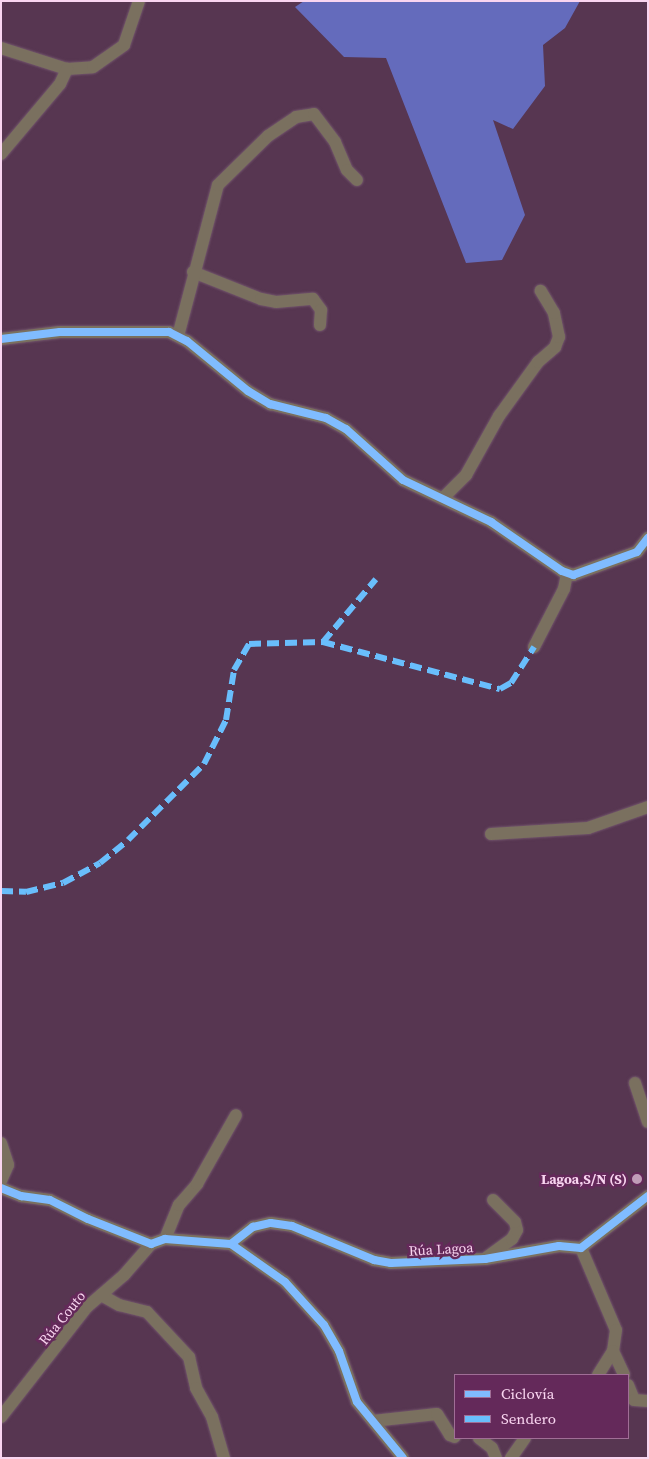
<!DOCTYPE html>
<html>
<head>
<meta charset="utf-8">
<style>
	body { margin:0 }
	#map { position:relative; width:649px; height:1459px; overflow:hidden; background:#573651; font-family:"Source Serif 4",serif }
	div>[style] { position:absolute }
	.forest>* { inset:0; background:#646bbc }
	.roads { filter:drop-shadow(0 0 1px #72556c) drop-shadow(0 0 1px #72556c) }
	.minor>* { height:12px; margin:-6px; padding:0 6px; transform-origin:6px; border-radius:6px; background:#7a705f }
	.quiet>* { height:6px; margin-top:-3px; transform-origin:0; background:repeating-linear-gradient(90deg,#69befc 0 12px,transparent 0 18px) }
	.cycleway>* { height:8px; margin:-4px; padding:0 4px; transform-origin:4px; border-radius:4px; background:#80bcff }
	.dots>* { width:14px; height:14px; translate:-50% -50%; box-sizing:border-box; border:2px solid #64295a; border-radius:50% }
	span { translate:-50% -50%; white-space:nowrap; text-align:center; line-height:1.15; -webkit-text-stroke:5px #64295a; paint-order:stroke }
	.poi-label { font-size:14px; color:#f9d5f0; font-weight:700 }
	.right { translate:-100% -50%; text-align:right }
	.street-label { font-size:14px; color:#f9d5f0 }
	.frame { position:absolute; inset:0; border:2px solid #f9d5f0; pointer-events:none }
	.legend { position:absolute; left:454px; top:1374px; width:175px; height:65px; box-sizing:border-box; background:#64295a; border:1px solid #a06e96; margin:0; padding:6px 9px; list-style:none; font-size:15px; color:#f9d5f0 }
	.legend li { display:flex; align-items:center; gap:10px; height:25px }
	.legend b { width:25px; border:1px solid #a06e96 }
</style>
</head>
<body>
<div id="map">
	<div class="forest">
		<div style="clip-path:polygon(304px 1px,580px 1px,565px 28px,543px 45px,545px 86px,513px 129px,493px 120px,525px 215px,502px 260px,466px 263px,386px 58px,344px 57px,295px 7px)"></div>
	</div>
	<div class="roads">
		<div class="minor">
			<div style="left:1px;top:48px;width:69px;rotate:17.7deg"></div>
			<div style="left:67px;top:69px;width:26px;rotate:-4deg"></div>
			<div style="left:93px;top:67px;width:38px;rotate:-35deg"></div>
			<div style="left:124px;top:45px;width:46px;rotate:-71.2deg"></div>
			<div style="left:1px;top:154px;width:92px;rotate:-49.9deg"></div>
			<div style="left:60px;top:84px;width:17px;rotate:-65deg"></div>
			<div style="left:193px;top:272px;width:73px;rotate:21.7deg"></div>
			<div style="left:261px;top:299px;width:15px;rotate:11deg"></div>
			<div style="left:276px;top:302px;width:37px;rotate:-5deg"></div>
			<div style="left:313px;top:299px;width:14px;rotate:54deg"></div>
			<div style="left:321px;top:310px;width:15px;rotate:94deg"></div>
			<div style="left:178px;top:336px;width:156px;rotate:-75.2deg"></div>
			<div style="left:218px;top:185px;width:70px;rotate:-44.4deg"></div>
			<div style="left:268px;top:136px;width:34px;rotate:-34deg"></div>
			<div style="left:296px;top:117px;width:18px;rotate:-9deg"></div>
			<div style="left:314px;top:114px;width:35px;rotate:53deg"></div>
			<div style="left:335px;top:142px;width:30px;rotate:67deg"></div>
			<div style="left:347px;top:170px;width:14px;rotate:45deg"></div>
			<div style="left:1px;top:339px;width:59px;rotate:-6.8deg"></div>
			<div style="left:60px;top:332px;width:109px"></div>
			<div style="left:169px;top:332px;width:20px;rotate:27deg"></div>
			<div style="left:187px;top:341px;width:79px;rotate:39.3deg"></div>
			<div style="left:248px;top:391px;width:26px;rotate:31deg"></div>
			<div style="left:270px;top:404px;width:58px;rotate:14deg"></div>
			<div style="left:326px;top:418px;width:23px;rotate:29deg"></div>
			<div style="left:346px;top:429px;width:76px;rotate:41.8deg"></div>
			<div style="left:403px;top:480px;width:98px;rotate:25.5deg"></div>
			<div style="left:491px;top:522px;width:86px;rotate:34.6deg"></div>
			<div style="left:562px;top:571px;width:12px;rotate:20deg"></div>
			<div style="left:573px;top:575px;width:68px;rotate:-19.8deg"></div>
			<div style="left:637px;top:552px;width:18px;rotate:-52deg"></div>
			<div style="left:443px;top:498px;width:33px;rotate:-45deg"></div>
			<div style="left:466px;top:475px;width:68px;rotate:-60.8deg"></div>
			<div style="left:499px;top:416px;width:67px;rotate:-54.2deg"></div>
			<div style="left:538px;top:362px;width:23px;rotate:-41deg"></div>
			<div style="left:555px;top:347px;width:11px;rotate:-68deg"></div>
			<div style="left:559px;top:337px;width:25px;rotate:-102deg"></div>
			<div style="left:554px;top:313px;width:26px;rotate:-121deg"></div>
			<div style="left:534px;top:647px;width:65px;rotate:-62.7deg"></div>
			<div style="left:564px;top:589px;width:16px;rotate:-79deg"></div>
			<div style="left:491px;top:834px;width:97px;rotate:-3.5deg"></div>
			<div style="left:588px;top:828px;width:64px;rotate:-19.3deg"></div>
			<div style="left:635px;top:1083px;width:41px;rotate:71.6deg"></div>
			<div style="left:1px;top:1143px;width:23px;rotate:72deg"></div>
			<div style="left:8px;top:1165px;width:17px;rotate:114deg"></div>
			<div style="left:1px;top:1188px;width:22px;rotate:22deg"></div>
			<div style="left:21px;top:1196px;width:29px;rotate:8deg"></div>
			<div style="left:50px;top:1200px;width:42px;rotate:26.6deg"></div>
			<div style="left:88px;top:1219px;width:68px;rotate:21.6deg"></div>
			<div style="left:151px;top:1244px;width:15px;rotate:-20deg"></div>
			<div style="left:165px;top:1239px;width:66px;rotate:4.3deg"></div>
			<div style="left:231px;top:1244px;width:66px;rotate:35.1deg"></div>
			<div style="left:285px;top:1282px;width:58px;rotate:47.8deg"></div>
			<div style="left:324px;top:1325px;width:30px;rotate:60deg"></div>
			<div style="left:339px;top:1351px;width:54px;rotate:70.6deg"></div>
			<div style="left:357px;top:1402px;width:72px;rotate:50.6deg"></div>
			<div style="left:165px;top:1239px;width:37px;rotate:-68deg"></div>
			<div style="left:179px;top:1205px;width:28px;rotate:-49deg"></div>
			<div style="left:197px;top:1184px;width:79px;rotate:-60.5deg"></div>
			<div style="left:231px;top:1244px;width:28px;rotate:-38deg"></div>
			<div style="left:253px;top:1227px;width:18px;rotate:-13deg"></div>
			<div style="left:271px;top:1223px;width:21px;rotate:8deg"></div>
			<div style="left:292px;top:1226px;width:89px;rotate:22.5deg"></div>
			<div style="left:374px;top:1260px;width:17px;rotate:10deg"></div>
			<div style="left:391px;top:1263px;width:94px;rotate:-2.4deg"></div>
			<div style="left:485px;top:1259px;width:75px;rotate:-10deg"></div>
			<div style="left:559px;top:1246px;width:22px;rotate:5deg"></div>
			<div style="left:581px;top:1248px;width:85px;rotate:-37.8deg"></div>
			<div style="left:581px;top:1248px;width:89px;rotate:66.9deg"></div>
			<div style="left:616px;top:1330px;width:21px;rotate:98deg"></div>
			<div style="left:613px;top:1351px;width:28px;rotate:122deg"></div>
			<div style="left:487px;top:1257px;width:31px;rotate:-36deg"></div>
			<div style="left:512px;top:1239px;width:10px;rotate:-61deg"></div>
			<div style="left:517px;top:1230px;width:8px;rotate:-104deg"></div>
			<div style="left:515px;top:1222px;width:31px;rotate:-135deg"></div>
			<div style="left:101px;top:1295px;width:21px;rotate:29deg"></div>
			<div style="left:119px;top:1305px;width:29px;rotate:14deg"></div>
			<div style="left:147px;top:1312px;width:62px;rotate:47deg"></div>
			<div style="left:189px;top:1357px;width:32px;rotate:77deg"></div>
			<div style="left:196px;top:1388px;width:33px;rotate:61deg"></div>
			<div style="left:212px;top:1417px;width:43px;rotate:73.7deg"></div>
			<div style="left:613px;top:1351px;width:26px;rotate:65deg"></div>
			<div style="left:628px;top:1385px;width:16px;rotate:68deg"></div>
			<div style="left:634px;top:1400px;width:14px;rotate:4deg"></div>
			<div style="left:1px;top:1417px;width:140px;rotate:-52deg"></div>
			<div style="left:87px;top:1307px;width:49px;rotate:-40.9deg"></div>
			<div style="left:124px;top:1275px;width:41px;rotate:-48.9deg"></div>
			<div style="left:373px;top:1421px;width:64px;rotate:-6.2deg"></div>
			<div style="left:437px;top:1414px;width:25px;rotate:58deg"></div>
			<div style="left:450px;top:1435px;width:5px;rotate:22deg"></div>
			<div style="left:479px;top:1438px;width:16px;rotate:38deg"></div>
			<div style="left:492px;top:1448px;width:11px;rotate:68deg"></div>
			<div style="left:511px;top:1458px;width:24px;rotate:-55deg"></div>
		</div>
	</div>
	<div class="quiet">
		<div style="left:323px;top:642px;width:82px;rotate:-49.9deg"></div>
		<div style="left:1px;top:891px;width:25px;rotate:2deg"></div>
		<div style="left:26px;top:892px;width:38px;rotate:-14deg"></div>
		<div style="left:63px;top:883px;width:42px;rotate:-28.4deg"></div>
		<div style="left:100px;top:863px;width:36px;rotate:-39deg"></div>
		<div style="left:128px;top:840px;width:107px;rotate:-45deg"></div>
		<div style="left:204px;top:764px;width:49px;rotate:-63.4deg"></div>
		<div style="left:226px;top:720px;width:51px;rotate:-80.9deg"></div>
		<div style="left:234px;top:670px;width:30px;rotate:-60deg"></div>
		<div style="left:249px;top:644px;width:74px;rotate:-1.5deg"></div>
		<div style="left:323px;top:642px;width:183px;rotate:14.9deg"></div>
		<div style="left:500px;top:689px;width:13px;rotate:-29deg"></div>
		<div style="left:511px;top:683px;width:43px;rotate:-57.4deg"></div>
	</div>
	<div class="cycleway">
		<div style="left:1px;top:339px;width:59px;rotate:-6.8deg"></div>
		<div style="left:60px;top:332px;width:109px"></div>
		<div style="left:169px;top:332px;width:20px;rotate:27deg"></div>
		<div style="left:187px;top:341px;width:79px;rotate:39.3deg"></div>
		<div style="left:248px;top:391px;width:26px;rotate:31deg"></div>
		<div style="left:270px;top:404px;width:58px;rotate:14deg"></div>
		<div style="left:326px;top:418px;width:23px;rotate:29deg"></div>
		<div style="left:346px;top:429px;width:76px;rotate:41.8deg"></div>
		<div style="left:403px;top:480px;width:98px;rotate:25.5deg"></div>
		<div style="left:491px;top:522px;width:86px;rotate:34.6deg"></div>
		<div style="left:562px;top:571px;width:12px;rotate:20deg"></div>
		<div style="left:573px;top:575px;width:68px;rotate:-19.8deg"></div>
		<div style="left:637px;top:552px;width:18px;rotate:-52deg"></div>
		<div style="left:1px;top:1188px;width:22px;rotate:22deg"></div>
		<div style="left:21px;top:1196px;width:29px;rotate:8deg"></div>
		<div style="left:50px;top:1200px;width:42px;rotate:26.6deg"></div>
		<div style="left:88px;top:1219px;width:68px;rotate:21.6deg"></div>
		<div style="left:151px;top:1244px;width:15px;rotate:-20deg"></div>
		<div style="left:165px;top:1239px;width:66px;rotate:4.3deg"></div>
		<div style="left:231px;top:1244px;width:66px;rotate:35.1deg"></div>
		<div style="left:285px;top:1282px;width:58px;rotate:47.8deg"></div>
		<div style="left:324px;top:1325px;width:30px;rotate:60deg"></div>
		<div style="left:339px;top:1351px;width:54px;rotate:70.6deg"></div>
		<div style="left:357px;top:1402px;width:72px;rotate:50.6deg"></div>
		<div style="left:231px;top:1244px;width:28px;rotate:-38deg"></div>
		<div style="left:253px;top:1227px;width:18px;rotate:-13deg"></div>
		<div style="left:271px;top:1223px;width:21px;rotate:8deg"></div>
		<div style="left:292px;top:1226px;width:89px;rotate:22.5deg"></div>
		<div style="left:374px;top:1260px;width:17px;rotate:10deg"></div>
		<div style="left:391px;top:1263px;width:94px;rotate:-2.4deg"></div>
		<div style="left:485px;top:1259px;width:75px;rotate:-10deg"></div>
		<div style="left:559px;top:1246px;width:22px;rotate:5deg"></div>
		<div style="left:581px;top:1248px;width:85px;rotate:-37.8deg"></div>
	</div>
	<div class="dots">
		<div style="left:637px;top:1179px;background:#c09db8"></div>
	</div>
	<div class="poi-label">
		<span class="right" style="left:627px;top:1179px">Lagoa,S/N (S)</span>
	</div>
	<div class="street-label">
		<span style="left:441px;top:1249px;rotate:-3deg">Rúa Lagoa</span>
		<span style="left:62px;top:1318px;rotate:-51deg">Rúa Couto</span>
	</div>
	<div class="frame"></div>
	<ul class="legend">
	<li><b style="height:6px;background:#80bcff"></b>Ciclovía</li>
	<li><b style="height:6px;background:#69befc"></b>Sendero</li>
	</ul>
</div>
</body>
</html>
